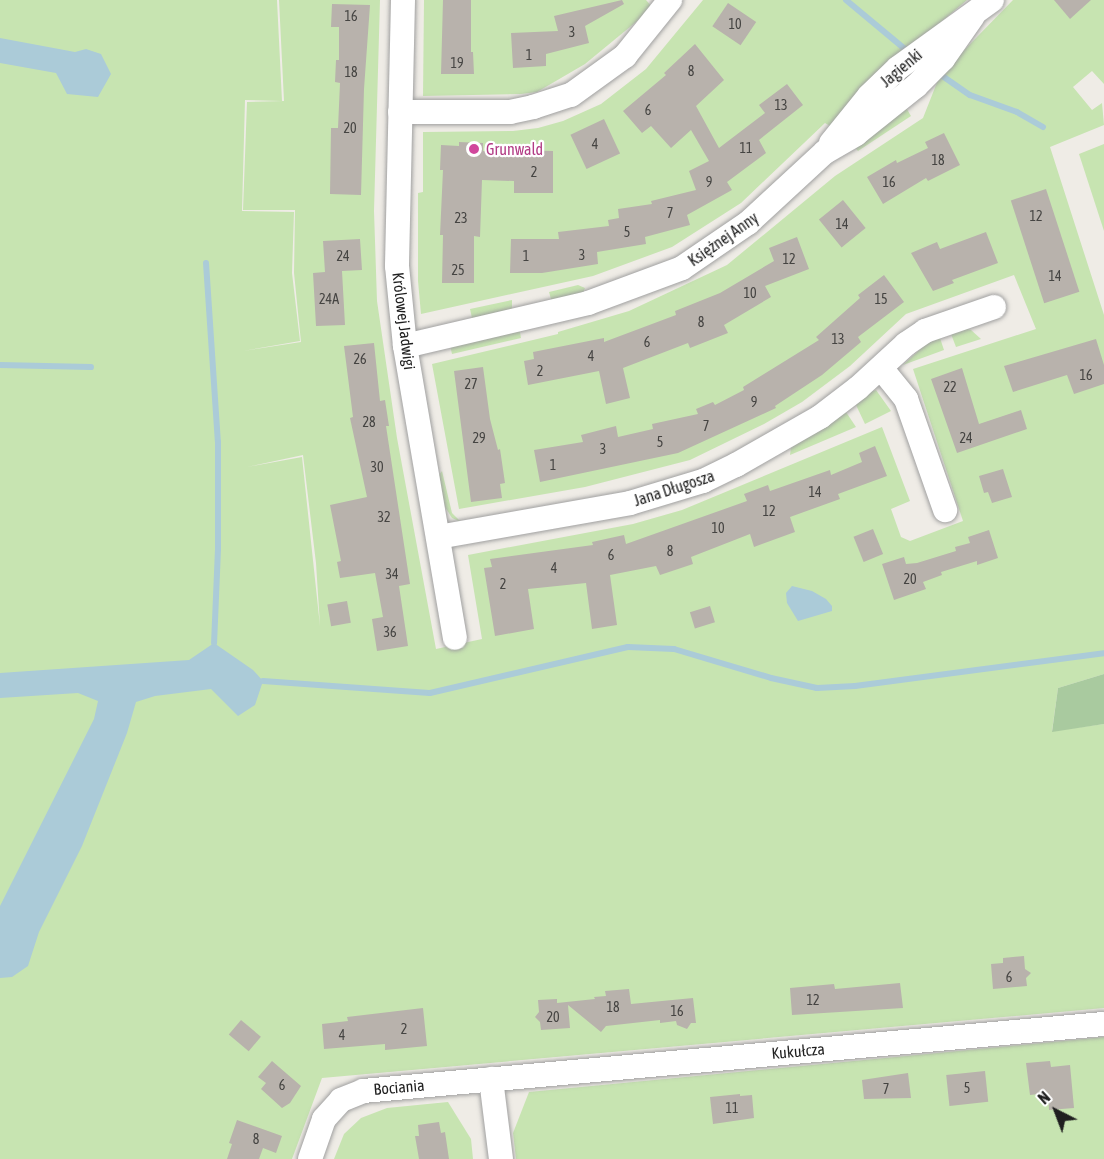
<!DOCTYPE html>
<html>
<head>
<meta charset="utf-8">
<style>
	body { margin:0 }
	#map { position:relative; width:1104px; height:1159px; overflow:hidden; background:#efece6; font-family:"Asap Condensed",sans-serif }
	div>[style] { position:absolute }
	.grass>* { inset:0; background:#c7e4b1 }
	.forest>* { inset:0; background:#a9ca9f }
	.water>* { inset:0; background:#abcbd8 }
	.stream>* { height:6px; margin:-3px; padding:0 3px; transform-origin:3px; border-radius:3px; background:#abcbd8 }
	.building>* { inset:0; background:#b8b2ac; transform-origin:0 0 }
	.roads { filter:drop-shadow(0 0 2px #a0a0a0) drop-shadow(0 0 2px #a0a0a0) }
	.minor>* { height:24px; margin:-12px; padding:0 12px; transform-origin:12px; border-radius:12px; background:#fff }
	.dots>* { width:16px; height:16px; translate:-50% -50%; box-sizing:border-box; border:3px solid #fff; border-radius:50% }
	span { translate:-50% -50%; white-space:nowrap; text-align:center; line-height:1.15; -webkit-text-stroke:4.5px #fff; paint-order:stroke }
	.number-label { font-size:14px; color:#454442 }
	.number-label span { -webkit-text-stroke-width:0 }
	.street-label { font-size:16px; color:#1f1f1f }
	.hotel-label { font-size:16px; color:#b23c85 }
	.left { translate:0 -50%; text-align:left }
	.north { position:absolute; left:1026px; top:1081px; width:60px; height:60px; -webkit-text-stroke:4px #fff; paint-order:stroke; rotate:318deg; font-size:16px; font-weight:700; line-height:24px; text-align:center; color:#1f1f1f }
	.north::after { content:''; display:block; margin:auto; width:21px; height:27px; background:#1f1f1f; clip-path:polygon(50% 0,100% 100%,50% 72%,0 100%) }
</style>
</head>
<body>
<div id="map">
	<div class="grass">
		<div style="clip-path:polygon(evenodd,0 0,277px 0,282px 101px,245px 100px,242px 211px,294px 212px,292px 273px,300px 341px,243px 351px,301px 342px,294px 273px,295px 210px,243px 210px,247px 102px,284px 101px,279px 0,380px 0,374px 211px,377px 301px,397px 438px,436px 649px,482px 639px,468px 555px,633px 524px,682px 510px,882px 427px,910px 501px,891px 509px,901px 537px,910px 541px,963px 521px,913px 369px,1036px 329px,1014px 275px,906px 314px,850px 366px,802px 402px,764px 424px,690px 460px,585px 487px,459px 509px,432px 364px,558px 334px,558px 332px,629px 311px,727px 265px,835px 176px,923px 118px,938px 80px,937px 78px,1013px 0,1104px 0,1104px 84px,1092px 71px,1073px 87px,1092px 110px,1102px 103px,1104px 125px,1050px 147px,1104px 315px,1104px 674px,1058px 688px,1052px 731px,1104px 724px,1104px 1008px,322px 1078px,292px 1159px,0 1159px,0 0,303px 455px,316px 563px,320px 626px,302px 457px,247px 467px,303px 455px)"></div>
		<div style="clip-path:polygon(424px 0,646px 0,653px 8px,585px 64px,537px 92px,521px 94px,423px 96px)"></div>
		<div style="clip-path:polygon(703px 0,967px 0,891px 64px,830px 126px,825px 123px,741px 203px,672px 247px,593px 276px,421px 314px,418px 281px,418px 193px,423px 192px,423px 132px,513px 131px,538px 128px,563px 121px,601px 104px,646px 69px)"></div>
		<div style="clip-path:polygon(905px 106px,911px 116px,858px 151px,854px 146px)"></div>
		<div style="clip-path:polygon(1104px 144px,1104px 231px,1079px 154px)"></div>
		<div style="clip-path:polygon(578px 285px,585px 288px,583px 293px,553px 301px,551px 299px,549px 292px)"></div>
		<div style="clip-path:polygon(512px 300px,512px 311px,476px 320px,472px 318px,470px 309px)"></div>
		<div style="clip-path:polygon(516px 328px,520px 332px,521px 338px,452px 354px,450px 345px)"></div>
		<div style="clip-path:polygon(963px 328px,971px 330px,981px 339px,956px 347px,951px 334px)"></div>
		<div style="clip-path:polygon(940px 338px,944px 350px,903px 365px,928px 342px)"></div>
		<div style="clip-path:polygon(876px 390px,891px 411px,865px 424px,856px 405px,870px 392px)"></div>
		<div style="clip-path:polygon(846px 412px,856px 427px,790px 455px,791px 448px)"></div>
		<div style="clip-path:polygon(442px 471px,452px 513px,461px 522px,452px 518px,445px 507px,439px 475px)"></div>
		<div style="clip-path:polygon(1104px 1037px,1104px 1159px,516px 1159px,513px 1133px,529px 1092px)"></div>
		<div style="clip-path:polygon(448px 1102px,471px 1139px,473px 1159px,334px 1159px,344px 1134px,361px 1118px,387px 1108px)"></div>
	</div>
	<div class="forest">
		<div style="clip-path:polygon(1104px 674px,1104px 724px,1052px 732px,1058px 688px)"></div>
	</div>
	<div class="water">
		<div style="clip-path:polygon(0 38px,75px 52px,86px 49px,101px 54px,111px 74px,98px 97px,67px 94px,56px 73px,0 63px)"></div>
		<div style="clip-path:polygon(792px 586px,812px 591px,826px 599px,832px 606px,832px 611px,798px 621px,787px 603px,786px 593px)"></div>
		<div style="clip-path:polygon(214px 643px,253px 670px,263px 681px,255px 705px,238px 716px,211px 689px,155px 696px,136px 702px,127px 733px,82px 846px,39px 932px,28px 966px,12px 977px,0 978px,0 906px,94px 719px,98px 701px,78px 693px,0 698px,0 673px,189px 660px)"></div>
	</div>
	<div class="stream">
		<div style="left:846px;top:0;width:78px;rotate:39.8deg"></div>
		<div style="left:941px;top:75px;width:35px;rotate:35deg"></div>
		<div style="left:970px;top:95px;width:50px;rotate:19.9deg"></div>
		<div style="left:1017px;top:112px;width:30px;rotate:30deg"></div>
		<div style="left:206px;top:263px;width:179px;rotate:86.2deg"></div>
		<div style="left:218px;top:442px;width:107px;rotate:90deg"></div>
		<div style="left:218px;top:549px;width:94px;rotate:92.4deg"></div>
		<div style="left:0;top:365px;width:91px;rotate:1.3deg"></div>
		<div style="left:263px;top:681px;width:167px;rotate:4.1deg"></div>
		<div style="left:430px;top:693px;width:203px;rotate:-13.1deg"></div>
		<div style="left:628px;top:647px;width:46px;rotate:2.5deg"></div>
		<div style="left:674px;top:649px;width:101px;rotate:16.6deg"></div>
		<div style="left:771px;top:678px;width:47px;rotate:12.3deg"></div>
		<div style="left:817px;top:688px;width:38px;rotate:-3deg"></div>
		<div style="left:855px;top:686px;width:251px;rotate:-7.5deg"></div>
	</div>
	<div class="building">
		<div style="clip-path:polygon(443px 0,471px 0,471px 52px,473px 52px,474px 74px,441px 74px)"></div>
		<div style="clip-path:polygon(622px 0,624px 4px,585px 26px,589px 43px,546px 54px,546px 66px,513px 68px,511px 33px,558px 31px,554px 16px)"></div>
		<div style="clip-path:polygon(1054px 0,1091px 0,1070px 19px)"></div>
		<div style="left:728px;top:3px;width:34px;height:28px;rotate:34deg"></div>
		<div style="clip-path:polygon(332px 4px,370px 5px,364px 89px,361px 195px,330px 194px,331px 128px,338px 128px,340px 83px,335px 82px,336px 60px,339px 60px,339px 27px,331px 27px)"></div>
		<div style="clip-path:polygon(695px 44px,724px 80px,696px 106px,719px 148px,765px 113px,759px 105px,787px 84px,803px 105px,759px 140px,766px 153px,727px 182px,732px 190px,687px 215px,690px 225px,645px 237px,646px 244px,597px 252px,598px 264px,542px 273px,510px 273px,511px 239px,559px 239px,558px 232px,609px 226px,608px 220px,619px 218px,618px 209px,652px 204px,651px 201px,696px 190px,689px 171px,709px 161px,691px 130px,671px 148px,651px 126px,642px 133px,623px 111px,666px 75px,664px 73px)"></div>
		<div style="left:604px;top:119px;width:38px;height:37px;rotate:65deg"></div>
		<div style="clip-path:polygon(944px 133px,960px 165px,928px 181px,926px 178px,883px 204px,867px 177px,896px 160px,897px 163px,928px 148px,925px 142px)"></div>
		<div style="clip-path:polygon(459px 142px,483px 143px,483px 151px,515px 153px,515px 150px,553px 151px,553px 193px,514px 193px,514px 181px,482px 180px,480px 237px,474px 236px,474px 283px,442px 283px,443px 235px,440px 235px,443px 170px,440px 170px,441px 145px,459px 146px)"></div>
		<div style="left:1046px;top:189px;width:108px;height:37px;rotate:72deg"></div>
		<div style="left:843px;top:200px;width:36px;height:31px;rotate:51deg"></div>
		<div style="clip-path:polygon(986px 232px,998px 263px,952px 280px,954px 283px,933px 291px,911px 253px,937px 242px,940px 249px)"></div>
		<div style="clip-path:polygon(797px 237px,809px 269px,765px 286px,771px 297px,724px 325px,728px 333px,690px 348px,688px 343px,623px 368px,630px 398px,606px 404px,599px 371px,528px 385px,524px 361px,534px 359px,533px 352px,604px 338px,604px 342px,676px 315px,675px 311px,720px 293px,774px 261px,769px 248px)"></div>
		<div style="clip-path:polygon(360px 239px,362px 270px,342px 271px,345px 325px,316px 326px,313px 273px,325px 272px,323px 241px)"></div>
		<div style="clip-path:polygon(884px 275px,904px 302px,858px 337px,861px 342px,822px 375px,775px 406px,776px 408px,678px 453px,540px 482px,534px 450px,583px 442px,581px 435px,616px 426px,618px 437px,653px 429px,652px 424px,698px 414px,696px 409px,713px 402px,715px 405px,744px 390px,743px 387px,819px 340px,816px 337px,860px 298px,858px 295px)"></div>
		<div style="clip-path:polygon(1096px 339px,1104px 365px,1104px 384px,1074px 394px,1067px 375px,1013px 392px,1004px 366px)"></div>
		<div style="clip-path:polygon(374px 343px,380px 401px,385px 400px,389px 426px,386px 426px,410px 584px,399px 586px,408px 646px,377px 651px,372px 619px,383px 617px,375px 573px,340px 578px,337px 562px,341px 561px,330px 505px,367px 497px,350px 418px,353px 417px,344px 346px)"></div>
		<div style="clip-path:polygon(483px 367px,490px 419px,498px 450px,500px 449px,505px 483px,500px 484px,502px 498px,471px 502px,454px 371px)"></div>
		<div style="clip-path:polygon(962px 368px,979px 424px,1021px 410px,1027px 429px,957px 453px,931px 379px)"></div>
		<div style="clip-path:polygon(875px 446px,887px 476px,838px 494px,840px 499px,790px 517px,795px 532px,754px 547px,750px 534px,691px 557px,693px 564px,660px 575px,656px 566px,610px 575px,617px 625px,592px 629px,586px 583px,528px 589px,534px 629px,495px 636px,484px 568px,492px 567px,490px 559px,593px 545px,592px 542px,624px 535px,626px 544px,747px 501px,744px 494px,768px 485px,770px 491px,830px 470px,831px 475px,862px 462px,859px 453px)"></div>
		<div style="clip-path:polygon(1003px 469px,1012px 497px,992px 503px,988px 492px,984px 493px,979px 476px)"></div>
		<div style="left:873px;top:529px;width:27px;height:21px;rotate:68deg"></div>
		<div style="clip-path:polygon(989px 530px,998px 558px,977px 565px,977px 561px,941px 572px,942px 575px,923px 582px,926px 589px,894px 600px,882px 564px,904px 557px,906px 564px,917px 563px,956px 551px,955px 547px,970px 543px,968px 537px)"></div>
		<div style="left:347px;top:601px;width:22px;height:20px;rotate:80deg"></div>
		<div style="left:710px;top:606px;width:17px;height:21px;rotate:73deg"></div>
		<div style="clip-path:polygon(1024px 956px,1025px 969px,1031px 973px,1026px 978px,1027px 986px,993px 989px,991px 964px,1003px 963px,1003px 958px)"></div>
		<div style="clip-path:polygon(900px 983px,903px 1008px,792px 1015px,790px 988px,834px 984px,835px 989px)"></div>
		<div style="clip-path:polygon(629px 989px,631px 1004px,693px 998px,696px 1023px,691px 1023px,687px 1029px,677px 1025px,676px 1021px,660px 1023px,660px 1020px,606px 1026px,601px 1032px,568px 1005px,570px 1028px,541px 1030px,540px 1022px,535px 1017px,539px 1012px,538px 1000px,557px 999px,557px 1003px,595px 999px,594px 997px,606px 996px,605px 991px)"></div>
		<div style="clip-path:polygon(423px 1008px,427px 1046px,385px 1050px,385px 1044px,324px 1049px,322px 1024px,348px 1021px,347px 1017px)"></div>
		<div style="left:241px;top:1020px;width:26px;height:19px;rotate:40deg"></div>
		<div style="clip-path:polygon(272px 1061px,301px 1086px,290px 1103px,282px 1108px,261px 1089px,266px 1083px,258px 1077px)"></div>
		<div style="clip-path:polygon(1050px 1061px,1051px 1067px,1070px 1065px,1074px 1108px,1049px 1110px,1048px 1093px,1030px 1095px,1026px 1063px)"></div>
		<div style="left:985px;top:1071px;width:31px;height:39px;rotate:84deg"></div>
		<div style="clip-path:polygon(908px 1073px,911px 1098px,864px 1099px,862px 1080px)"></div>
		<div style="clip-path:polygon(740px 1094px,740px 1096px,752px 1095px,754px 1118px,713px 1124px,710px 1097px)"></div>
		<div style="clip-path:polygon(237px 1120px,282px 1136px,276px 1153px,263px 1148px,259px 1159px,227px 1159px,232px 1144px,229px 1143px)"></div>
		<div style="clip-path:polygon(439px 1122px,441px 1133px,445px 1132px,449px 1159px,419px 1159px,415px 1136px,419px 1136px,418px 1125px)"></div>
	</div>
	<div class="roads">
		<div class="minor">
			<div style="left:403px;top:0;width:266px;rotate:91.3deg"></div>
			<div style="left:397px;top:266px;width:80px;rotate:84.3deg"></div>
			<div style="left:405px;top:346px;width:296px;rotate:80.3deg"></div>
			<div style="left:400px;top:112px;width:110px"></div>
			<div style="left:510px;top:112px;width:24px;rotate:-12deg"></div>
			<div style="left:533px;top:107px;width:40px;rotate:-18deg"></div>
			<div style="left:571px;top:95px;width:67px;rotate:-35.8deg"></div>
			<div style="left:625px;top:56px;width:72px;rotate:-51.2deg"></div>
			<div style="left:831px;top:143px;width:60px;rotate:-51deg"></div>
			<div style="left:869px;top:96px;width:40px;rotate:-44deg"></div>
			<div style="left:898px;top:68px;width:116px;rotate:-35.9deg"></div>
			<div style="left:405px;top:346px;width:188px;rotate:-13.2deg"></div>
			<div style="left:588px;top:303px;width:100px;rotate:-20.4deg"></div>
			<div style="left:682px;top:268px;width:80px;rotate:-34.3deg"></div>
			<div style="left:748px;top:223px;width:105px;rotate:-42.7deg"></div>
			<div style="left:825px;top:152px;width:36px;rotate:-30deg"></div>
			<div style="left:856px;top:134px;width:77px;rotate:-38.7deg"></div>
			<div style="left:916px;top:86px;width:38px;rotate:-45deg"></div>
			<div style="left:943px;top:59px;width:52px;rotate:-55.1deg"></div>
			<div style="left:881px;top:368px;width:40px;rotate:51deg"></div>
			<div style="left:906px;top:399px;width:118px;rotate:70.6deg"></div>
			<div style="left:438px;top:537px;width:195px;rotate:-10deg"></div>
			<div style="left:630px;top:503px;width:76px;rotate:-16.8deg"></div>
			<div style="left:703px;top:481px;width:37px;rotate:-26deg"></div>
			<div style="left:736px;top:465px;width:97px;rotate:-29.7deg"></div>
			<div style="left:820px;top:417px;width:48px;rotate:-37.3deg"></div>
			<div style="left:858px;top:388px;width:65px;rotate:-42.5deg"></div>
			<div style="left:906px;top:344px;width:23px;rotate:-34deg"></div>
			<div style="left:925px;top:331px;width:73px;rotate:-19.2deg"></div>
			<div style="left:491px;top:1079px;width:81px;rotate:82.9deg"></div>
			<div style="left:310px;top:1159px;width:42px;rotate:-70.7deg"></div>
			<div style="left:324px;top:1119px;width:25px;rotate:-48deg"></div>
			<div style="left:341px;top:1100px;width:24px;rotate:-22deg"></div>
			<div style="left:363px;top:1091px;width:744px;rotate:-5.17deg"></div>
		</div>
	</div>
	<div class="dots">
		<div style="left:474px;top:149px;background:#d1479c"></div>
	</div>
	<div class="number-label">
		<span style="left:351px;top:16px">16</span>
		<span style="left:735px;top:24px">10</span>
		<span style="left:572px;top:32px">3</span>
		<span style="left:529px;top:55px">1</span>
		<span style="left:457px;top:63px">19</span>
		<span style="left:691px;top:71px">8</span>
		<span style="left:351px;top:72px">18</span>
		<span style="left:781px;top:105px">13</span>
		<span style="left:648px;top:110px">6</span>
		<span style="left:350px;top:128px">20</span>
		<span style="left:595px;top:144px">4</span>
		<span style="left:746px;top:148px">11</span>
		<span style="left:938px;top:160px">18</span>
		<span style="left:534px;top:172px">2</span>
		<span style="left:709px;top:182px">9</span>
		<span style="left:889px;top:182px">16</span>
		<span style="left:670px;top:213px">7</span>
		<span style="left:1036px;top:216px">12</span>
		<span style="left:461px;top:218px">23</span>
		<span style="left:842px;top:224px">14</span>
		<span style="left:627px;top:232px">5</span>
		<span style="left:582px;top:255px">3</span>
		<span style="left:343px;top:256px">24</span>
		<span style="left:526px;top:256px">1</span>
		<span style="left:789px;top:259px">12</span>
		<span style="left:458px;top:270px">25</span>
		<span style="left:1055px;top:276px">14</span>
		<span style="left:750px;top:293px">10</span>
		<span style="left:329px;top:299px">24A</span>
		<span style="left:881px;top:299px">15</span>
		<span style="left:701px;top:322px">8</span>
		<span style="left:838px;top:339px">13</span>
		<span style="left:647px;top:342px">6</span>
		<span style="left:591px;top:356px">4</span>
		<span style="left:360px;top:359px">26</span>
		<span style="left:540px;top:371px">2</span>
		<span style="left:1086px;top:375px">16</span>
		<span style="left:471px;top:384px">27</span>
		<span style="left:950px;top:387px">22</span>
		<span style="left:754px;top:402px">9</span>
		<span style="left:369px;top:422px">28</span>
		<span style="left:706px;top:426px">7</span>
		<span style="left:479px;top:438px">29</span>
		<span style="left:966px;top:438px">24</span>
		<span style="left:660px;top:442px">5</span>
		<span style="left:603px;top:449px">3</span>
		<span style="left:553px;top:465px">1</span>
		<span style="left:377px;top:467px">30</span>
		<span style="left:815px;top:492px">14</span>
		<span style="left:769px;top:511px">12</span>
		<span style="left:384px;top:517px">32</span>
		<span style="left:718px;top:528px">10</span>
		<span style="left:670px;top:551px">8</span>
		<span style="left:611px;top:555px">6</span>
		<span style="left:554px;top:568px">4</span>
		<span style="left:392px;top:574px">34</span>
		<span style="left:910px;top:579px">20</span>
		<span style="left:503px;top:584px">2</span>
		<span style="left:390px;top:632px">36</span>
		<span style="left:1009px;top:977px">6</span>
		<span style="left:813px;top:1000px">12</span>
		<span style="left:613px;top:1007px">18</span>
		<span style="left:677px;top:1011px">16</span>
		<span style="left:553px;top:1017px">20</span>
		<span style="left:404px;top:1029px">2</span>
		<span style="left:342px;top:1035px">4</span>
		<span style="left:282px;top:1085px">6</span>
		<span style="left:967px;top:1088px">5</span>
		<span style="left:886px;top:1089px">7</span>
		<span style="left:732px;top:1108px">11</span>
		<span style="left:256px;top:1139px">8</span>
	</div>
	<div class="street-label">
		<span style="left:901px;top:68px;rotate:-40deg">Jagienki</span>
		<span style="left:723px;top:239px;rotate:-35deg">Księżnej Anny</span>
		<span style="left:404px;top:321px;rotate:83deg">Królowej Jadwigi</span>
		<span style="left:674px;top:488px;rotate:-18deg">Jana Długosza</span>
		<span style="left:798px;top:1051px;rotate:-5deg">Kukułcza</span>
		<span style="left:399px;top:1087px;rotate:-5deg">Bociania</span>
	</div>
	<div class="hotel-label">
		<span class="left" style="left:486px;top:149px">Grunwald</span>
	</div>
	<div class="north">N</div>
</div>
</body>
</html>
